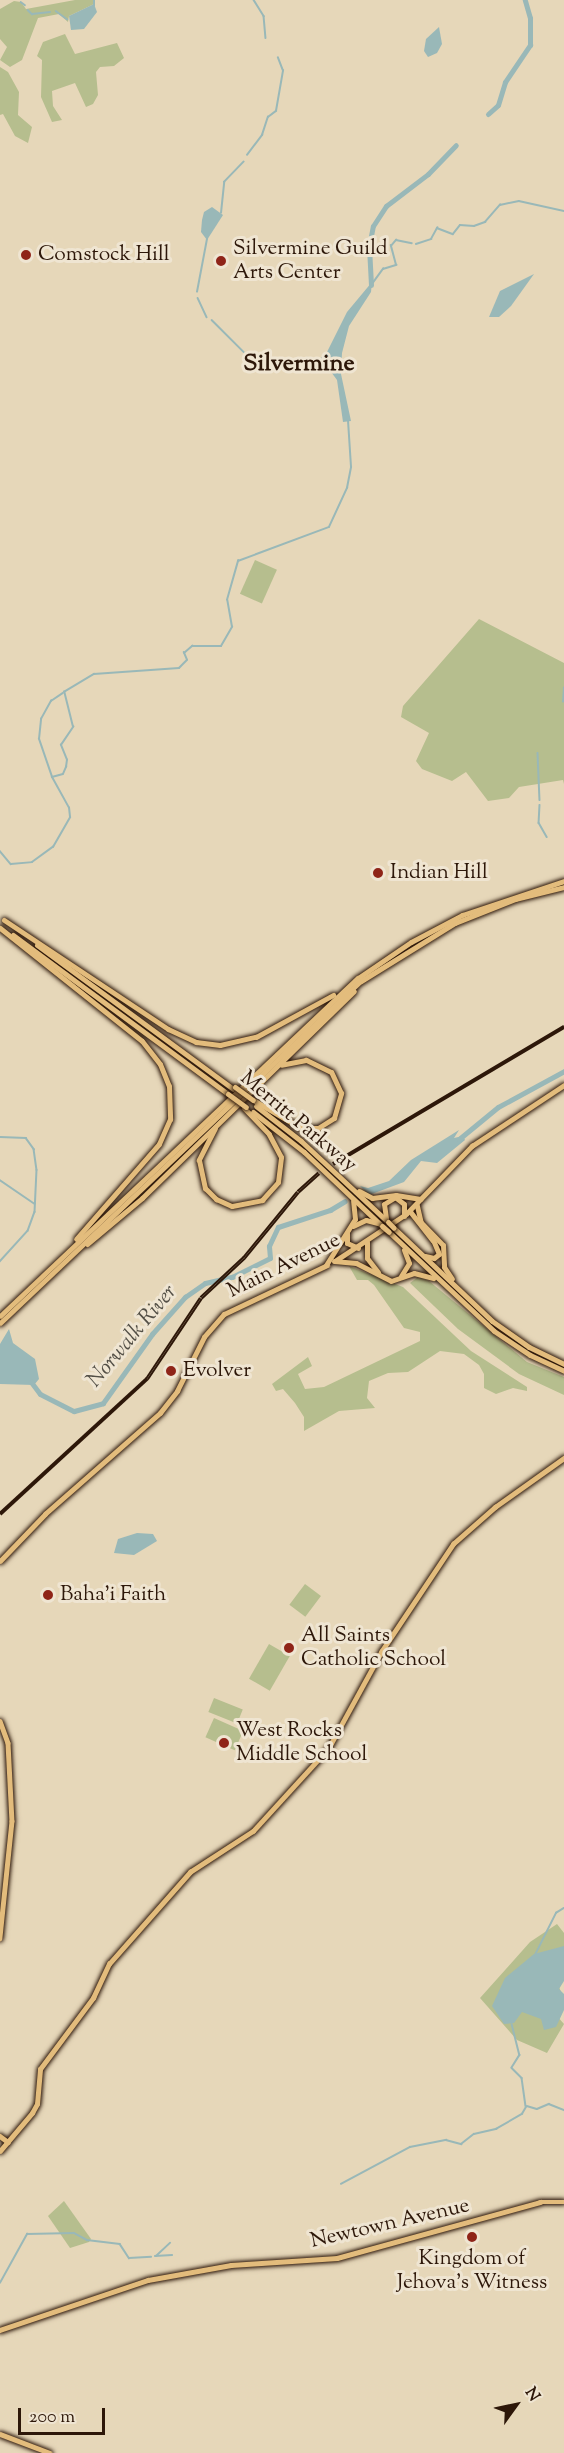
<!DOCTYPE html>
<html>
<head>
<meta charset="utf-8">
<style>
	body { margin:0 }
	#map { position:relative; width:564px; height:2453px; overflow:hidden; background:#e6d7b9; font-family:"Sorts Mill Goudy",serif }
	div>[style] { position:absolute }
	.green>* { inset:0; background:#b6be8e; transform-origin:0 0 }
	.water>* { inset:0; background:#99b8b8 }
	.stream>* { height:1.5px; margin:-0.75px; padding:0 0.75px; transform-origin:0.75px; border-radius:0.75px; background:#99b8b8 }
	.river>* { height:5px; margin:-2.5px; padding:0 2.5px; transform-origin:2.5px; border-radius:2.5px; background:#99b8b8 }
	.roads { filter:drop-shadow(0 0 2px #2d1709) drop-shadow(0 0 2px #2d1709) }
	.major>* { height:4.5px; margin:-2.25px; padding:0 2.25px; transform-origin:2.25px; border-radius:2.25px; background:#e3bc7c }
	.highway>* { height:5px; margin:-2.5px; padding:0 2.5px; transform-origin:2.5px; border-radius:2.5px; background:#e3bc7c }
	.rail>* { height:4px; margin-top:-2px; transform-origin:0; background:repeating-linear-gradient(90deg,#efe5d2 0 4.5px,#2d1709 0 9px); box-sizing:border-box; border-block:2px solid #2d1709 }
	.bridges { filter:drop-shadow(0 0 2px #2d1709) drop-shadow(0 0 2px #2d1709) }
	.highway-bridge>* { height:5px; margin:-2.5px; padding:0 2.5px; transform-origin:2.5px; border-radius:2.5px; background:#e3bc7c }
	.dots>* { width:16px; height:16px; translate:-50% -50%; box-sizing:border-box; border:3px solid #efe5d2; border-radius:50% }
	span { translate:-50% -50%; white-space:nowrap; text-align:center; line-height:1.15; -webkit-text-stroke:6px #efe5d2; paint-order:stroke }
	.poi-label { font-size:21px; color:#2d1709 }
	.left { translate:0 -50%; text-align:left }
	.street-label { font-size:21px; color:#2d1709 }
	.water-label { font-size:22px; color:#534f46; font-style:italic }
	.quarter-label { font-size:24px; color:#2d1709; font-weight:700 }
	.north { position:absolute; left:486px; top:2375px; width:60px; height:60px; -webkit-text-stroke:4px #efe5d2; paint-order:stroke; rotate:57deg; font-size:16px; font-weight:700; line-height:24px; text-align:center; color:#2d1709 }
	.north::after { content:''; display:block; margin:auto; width:21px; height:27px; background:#2d1709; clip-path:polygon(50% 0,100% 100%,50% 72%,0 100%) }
	.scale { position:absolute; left:18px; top:2408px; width:87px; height:27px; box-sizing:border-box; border:3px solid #2d1709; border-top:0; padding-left:8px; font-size:18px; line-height:21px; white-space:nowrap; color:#2d1709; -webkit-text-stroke:4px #efe5d2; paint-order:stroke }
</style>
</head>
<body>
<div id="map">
	<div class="green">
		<div style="clip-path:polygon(75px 0,94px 0,94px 4px,69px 16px,68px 22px,59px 14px,38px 18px,22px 60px,10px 67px,0 60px,7px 47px,0 39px,0 9px,14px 1px,21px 2px,26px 9px)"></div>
		<div style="clip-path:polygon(65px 34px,75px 54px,117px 43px,124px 58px,114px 66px,100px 67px,96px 72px,98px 95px,93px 104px,86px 107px,75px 83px,52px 91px,53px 106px,62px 120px,52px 122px,41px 97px,42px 60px,37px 56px,43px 42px)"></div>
		<div style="clip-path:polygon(0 67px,8px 72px,19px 92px,18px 115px,32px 127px,28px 143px,15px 136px,3px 114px,0 115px)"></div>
		<div style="left:255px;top:560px;width:24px;height:37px;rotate:24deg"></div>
		<div style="clip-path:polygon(479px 619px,564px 663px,564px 784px,563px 780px,519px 787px,509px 798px,488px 801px,466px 772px,452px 781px,422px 769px,416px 761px,429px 733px,401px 717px,403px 706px)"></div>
		<div style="clip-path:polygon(349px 1266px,403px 1287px,471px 1351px,527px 1387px,527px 1391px,513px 1388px,496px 1394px,484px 1388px,484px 1374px,479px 1365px,464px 1354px,440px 1351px,408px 1372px,388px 1373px,369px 1381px,367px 1398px,375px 1408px,339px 1411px,304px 1431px,304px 1417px,295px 1403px,283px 1389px,276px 1391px,272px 1384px,308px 1357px,312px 1366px,298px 1374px,305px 1389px,324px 1387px,420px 1341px,420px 1332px,404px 1328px,374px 1285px,368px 1280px,357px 1280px)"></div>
		<div style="clip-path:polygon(418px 1277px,429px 1281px,527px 1362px,564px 1377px,564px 1395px,519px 1374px,458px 1329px,410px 1283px)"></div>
		<div style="left:305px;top:1584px;width:20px;height:26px;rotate:37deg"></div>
		<div style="left:269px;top:1644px;width:24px;height:40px;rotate:30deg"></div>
		<div style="left:214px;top:1698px;width:31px;height:15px;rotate:22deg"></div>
		<div style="left:214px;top:1718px;width:32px;height:21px;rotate:24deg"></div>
		<div style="clip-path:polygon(557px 1924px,564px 1933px,564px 1975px,559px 1987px,564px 1999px,556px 2015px,564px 2024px,547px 2053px,517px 2040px,480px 1998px,530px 1942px)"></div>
		<div style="clip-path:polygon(64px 2201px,91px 2239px,89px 2242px,70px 2248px,48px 2216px)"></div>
	</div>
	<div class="water">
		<div style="clip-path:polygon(94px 4px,97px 12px,84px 29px,71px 30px,69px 16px)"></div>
		<div style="clip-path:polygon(439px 27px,442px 44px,437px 53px,428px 57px,424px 51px,426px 39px)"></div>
		<div style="clip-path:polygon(212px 207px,223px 215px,207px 240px,201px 232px,202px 220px,204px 212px)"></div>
		<div style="clip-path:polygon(534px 274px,511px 306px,499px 317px,489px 317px,500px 291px)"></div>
		<div style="clip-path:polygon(372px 282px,371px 292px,349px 326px,342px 353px,341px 374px,351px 421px,343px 422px,337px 380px,326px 365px,325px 356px,347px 312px)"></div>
		<div style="clip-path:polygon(459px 1130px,454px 1138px,463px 1136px,465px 1140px,437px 1163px,421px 1161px,404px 1182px,369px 1195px,360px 1186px,368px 1188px,389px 1181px,411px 1160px)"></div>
		<div style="clip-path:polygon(9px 1329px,13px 1343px,35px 1359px,39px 1379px,34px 1385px,0 1384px,0 1344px)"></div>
		<div style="clip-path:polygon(137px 1533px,153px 1534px,157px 1541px,134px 1555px,114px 1553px,118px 1539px)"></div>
		<div style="clip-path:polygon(564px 1946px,564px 1981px,559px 1989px,564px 1994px,564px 2010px,556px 2027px,544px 2030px,541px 2019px,522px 2012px,514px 2023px,504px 2024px,492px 2006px,505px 1978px,534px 1954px)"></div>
	</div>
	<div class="stream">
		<div style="left:254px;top:0;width:19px;rotate:58deg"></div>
		<div style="left:264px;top:16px;width:22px;rotate:85deg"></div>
		<div style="left:21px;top:2px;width:5px;rotate:37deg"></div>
		<div style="left:94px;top:6px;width:6px;rotate:-90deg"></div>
		<div style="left:28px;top:10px;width:6px;rotate:45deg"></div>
		<div style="left:32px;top:14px;width:18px;rotate:-6deg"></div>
		<div style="left:56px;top:11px;width:14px;rotate:36deg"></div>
		<div style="left:247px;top:155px;width:25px;rotate:-53deg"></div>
		<div style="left:262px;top:135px;width:19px;rotate:-72deg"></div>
		<div style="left:268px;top:117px;width:10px;rotate:-37deg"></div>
		<div style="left:276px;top:111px;width:41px;rotate:-80.1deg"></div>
		<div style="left:283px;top:71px;width:14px;rotate:-111deg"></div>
		<div style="left:221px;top:213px;width:31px;rotate:-84deg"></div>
		<div style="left:224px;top:182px;width:28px;rotate:-46deg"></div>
		<div style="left:416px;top:244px;width:16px;rotate:-18deg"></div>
		<div style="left:431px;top:239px;width:13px;rotate:-61deg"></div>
		<div style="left:437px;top:228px;width:17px;rotate:21deg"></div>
		<div style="left:453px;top:234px;width:11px;rotate:-52deg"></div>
		<div style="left:460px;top:225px;width:14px;rotate:4deg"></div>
		<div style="left:474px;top:226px;width:12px;rotate:-20deg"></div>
		<div style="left:485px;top:222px;width:23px;rotate:-49deg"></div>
		<div style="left:500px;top:205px;width:19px;rotate:-12deg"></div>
		<div style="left:519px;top:201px;width:46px;rotate:12.5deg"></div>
		<div style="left:372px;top:284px;width:19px;rotate:-54deg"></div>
		<div style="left:383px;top:269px;width:14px;rotate:-17deg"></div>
		<div style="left:396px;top:265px;width:20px;rotate:-105deg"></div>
		<div style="left:391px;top:246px;width:8px;rotate:-50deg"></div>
		<div style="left:396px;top:240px;width:16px;rotate:11deg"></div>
		<div style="left:197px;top:292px;width:54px;rotate:-79.3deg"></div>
		<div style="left:198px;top:298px;width:21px;rotate:65deg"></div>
		<div style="left:212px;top:320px;width:45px;rotate:45deg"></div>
		<div style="left:249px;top:355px;width:36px;rotate:9deg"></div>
		<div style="left:287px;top:360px;width:6px;rotate:31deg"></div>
		<div style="left:318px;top:360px;width:9px;rotate:-21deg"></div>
		<div style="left:295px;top:363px;width:13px;rotate:-23deg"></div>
		<div style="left:563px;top:702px;width:14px;rotate:-86deg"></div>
		<div style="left:538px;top:753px;width:47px;rotate:87.6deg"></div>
		<div style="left:52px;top:777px;width:40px;rotate:-108.9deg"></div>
		<div style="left:39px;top:739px;width:20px;rotate:-84deg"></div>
		<div style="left:41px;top:719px;width:21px;rotate:-61deg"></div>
		<div style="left:51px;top:701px;width:14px;rotate:-34deg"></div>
		<div style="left:540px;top:805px;width:18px;rotate:93deg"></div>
		<div style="left:539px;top:823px;width:16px;rotate:60deg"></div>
		<div style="left:0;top:851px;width:17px;rotate:50deg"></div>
		<div style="left:11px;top:864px;width:21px;rotate:-5deg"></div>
		<div style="left:32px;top:862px;width:26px;rotate:-36deg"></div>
		<div style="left:53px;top:847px;width:34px;rotate:-60deg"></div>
		<div style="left:70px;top:817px;width:9px;rotate:-96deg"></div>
		<div style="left:69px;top:808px;width:35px;rotate:-119deg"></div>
		<div style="left:52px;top:777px;width:11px;rotate:-15deg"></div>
		<div style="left:63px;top:774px;width:8px;rotate:-67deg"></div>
		<div style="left:66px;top:767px;width:7px;rotate:-82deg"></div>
		<div style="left:67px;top:760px;width:16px;rotate:-112deg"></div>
		<div style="left:61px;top:745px;width:22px;rotate:-56deg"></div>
		<div style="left:73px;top:727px;width:36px;rotate:-104deg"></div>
		<div style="left:64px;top:692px;width:35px;rotate:-31deg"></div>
		<div style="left:94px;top:674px;width:85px;rotate:-4deg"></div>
		<div style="left:179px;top:668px;width:11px;rotate:-45deg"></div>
		<div style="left:187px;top:660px;width:8px;rotate:-113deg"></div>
		<div style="left:184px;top:653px;width:11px;rotate:-41deg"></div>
		<div style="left:192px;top:646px;width:29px"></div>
		<div style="left:221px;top:646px;width:22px;rotate:-60deg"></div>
		<div style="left:232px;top:627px;width:27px;rotate:-100deg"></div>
		<div style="left:227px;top:600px;width:41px;rotate:-74.2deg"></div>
		<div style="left:238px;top:561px;width:97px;rotate:-20.5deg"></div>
		<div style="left:329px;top:527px;width:43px;rotate:-65.2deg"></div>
		<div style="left:347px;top:488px;width:21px;rotate:-79deg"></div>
		<div style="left:351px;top:467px;width:46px;rotate:-93.7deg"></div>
		<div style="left:0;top:1137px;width:26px;rotate:2deg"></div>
		<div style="left:26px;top:1138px;width:14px;rotate:54deg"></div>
		<div style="left:34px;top:1149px;width:21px;rotate:82deg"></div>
		<div style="left:37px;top:1170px;width:42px;rotate:92.7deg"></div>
		<div style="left:35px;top:1212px;width:20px;rotate:110deg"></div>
		<div style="left:28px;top:1231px;width:42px;rotate:132.1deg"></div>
		<div style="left:0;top:1180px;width:42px;rotate:34.4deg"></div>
		<div style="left:535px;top:1955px;width:47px;rotate:-63.4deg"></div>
		<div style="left:556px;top:1913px;width:9px;rotate:-32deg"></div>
		<div style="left:512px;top:2024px;width:32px;rotate:76deg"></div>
		<div style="left:520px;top:2055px;width:15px;rotate:122deg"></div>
		<div style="left:512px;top:2068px;width:14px;rotate:45deg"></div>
		<div style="left:522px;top:2078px;width:28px;rotate:82deg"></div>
		<div style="left:527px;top:2106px;width:10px;rotate:17deg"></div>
		<div style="left:537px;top:2109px;width:13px;rotate:-23deg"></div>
		<div style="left:549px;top:2104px;width:16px;rotate:22deg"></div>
		<div style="left:341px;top:2184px;width:78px;rotate:-28.2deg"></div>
		<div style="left:410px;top:2147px;width:37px;rotate:-11deg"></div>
		<div style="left:446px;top:2140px;width:16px;rotate:15deg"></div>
		<div style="left:461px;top:2144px;width:16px;rotate:-38deg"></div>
		<div style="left:474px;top:2134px;width:23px;rotate:-13deg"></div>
		<div style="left:496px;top:2129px;width:30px;rotate:-30deg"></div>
		<div style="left:522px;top:2114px;width:8px;rotate:-60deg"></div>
		<div style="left:155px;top:2256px;width:17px;rotate:-3deg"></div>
		<div style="left:156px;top:2256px;width:19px;rotate:-43deg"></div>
		<div style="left:0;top:2283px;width:56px;rotate:-61.1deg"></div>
		<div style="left:27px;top:2234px;width:47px;rotate:-1.2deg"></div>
		<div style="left:74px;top:2233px;width:15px;rotate:28deg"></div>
		<div style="left:87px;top:2240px;width:33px;rotate:7deg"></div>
		<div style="left:120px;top:2244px;width:17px;rotate:57deg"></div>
		<div style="left:129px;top:2258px;width:22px;rotate:-3deg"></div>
	</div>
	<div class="river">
		<div style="left:488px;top:114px;width:13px;rotate:-42deg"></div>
		<div style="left:498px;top:105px;width:24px;rotate:-73deg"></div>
		<div style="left:505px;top:82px;width:45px;rotate:-56deg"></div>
		<div style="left:530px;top:45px;width:27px;rotate:-90deg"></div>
		<div style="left:530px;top:18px;width:19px;rotate:-106deg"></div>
		<div style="left:371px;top:285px;width:39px;rotate:-93deg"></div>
		<div style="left:369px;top:246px;width:20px;rotate:-79deg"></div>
		<div style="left:373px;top:226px;width:24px;rotate:-57deg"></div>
		<div style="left:386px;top:206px;width:53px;rotate:-37.3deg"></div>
		<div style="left:428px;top:174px;width:40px;rotate:-46deg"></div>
		<div style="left:459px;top:1139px;width:50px;rotate:-39.4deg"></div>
		<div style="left:498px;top:1107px;width:75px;rotate:-28.6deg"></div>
		<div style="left:31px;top:1382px;width:15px;rotate:53deg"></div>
		<div style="left:40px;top:1394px;width:38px;rotate:27deg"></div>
		<div style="left:74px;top:1411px;width:30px;rotate:-15deg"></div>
		<div style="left:103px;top:1403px;width:85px;rotate:-54.6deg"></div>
		<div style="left:152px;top:1334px;width:50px;rotate:-48.3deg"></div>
		<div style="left:185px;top:1297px;width:24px;rotate:-35deg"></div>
		<div style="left:205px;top:1283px;width:28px;rotate:-13deg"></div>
		<div style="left:232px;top:1277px;width:42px;rotate:-26.6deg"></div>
		<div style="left:270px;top:1258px;width:12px;rotate:-95deg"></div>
		<div style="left:269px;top:1246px;width:21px;rotate:-65deg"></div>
		<div style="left:278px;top:1227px;width:55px;rotate:-18.1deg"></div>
		<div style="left:330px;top:1210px;width:17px;rotate:-31deg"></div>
	</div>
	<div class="roads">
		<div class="major">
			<div style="left:417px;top:1204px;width:18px;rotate:77deg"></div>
			<div style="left:421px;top:1222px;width:32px;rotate:46deg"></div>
			<div style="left:410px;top:1211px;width:37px;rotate:52deg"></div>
			<div style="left:335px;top:1261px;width:85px;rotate:-33.5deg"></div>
			<div style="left:406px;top:1214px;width:95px;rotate:-45.9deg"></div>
			<div style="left:472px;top:1146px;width:110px;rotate:-33.5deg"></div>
			<div style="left:0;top:1561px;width:65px;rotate:-46.2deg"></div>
			<div style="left:45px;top:1514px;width:153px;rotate:-41.3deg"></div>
			<div style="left:160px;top:1413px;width:28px;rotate:-52deg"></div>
			<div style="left:177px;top:1391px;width:60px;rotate:-63.4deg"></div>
			<div style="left:204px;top:1337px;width:30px;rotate:-49deg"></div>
			<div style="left:224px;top:1314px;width:114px;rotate:-25.4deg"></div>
			<div style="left:0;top:1721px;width:23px;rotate:70deg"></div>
			<div style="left:8px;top:1743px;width:78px;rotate:87.1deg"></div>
			<div style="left:12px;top:1821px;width:118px;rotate:95.9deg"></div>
			<div style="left:0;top:2136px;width:10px;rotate:37deg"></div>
			<div style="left:0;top:2151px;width:50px;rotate:-49.9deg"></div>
			<div style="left:32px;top:2113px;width:10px;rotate:-61deg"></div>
			<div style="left:37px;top:2104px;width:35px;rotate:-85deg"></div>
			<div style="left:40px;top:2069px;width:89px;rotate:-53.3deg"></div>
			<div style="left:93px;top:1998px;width:38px;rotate:-65deg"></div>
			<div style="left:109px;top:1964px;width:123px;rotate:-48.6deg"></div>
			<div style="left:190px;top:1872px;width:75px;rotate:-33.1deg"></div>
			<div style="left:253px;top:1831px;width:111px;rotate:-47.6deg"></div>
			<div style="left:328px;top:1749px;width:111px;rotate:-61.3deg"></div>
			<div style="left:381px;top:1652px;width:130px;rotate:-56.3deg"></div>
			<div style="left:453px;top:1544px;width:56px;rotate:-41.4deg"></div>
			<div style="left:495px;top:1507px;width:85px;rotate:-35.4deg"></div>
			<div style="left:0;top:2330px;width:156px;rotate:-18.7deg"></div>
			<div style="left:148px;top:2280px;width:84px;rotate:-10.2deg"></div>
			<div style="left:231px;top:2265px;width:106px;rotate:-3.8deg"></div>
			<div style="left:337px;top:2258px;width:211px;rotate:-15.4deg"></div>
			<div style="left:540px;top:2202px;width:24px"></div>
			<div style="left:0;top:2434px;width:53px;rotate:20.8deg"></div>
		</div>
		<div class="highway">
			<div style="left:4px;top:920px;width:197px;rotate:33.6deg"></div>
			<div style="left:168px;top:1029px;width:31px;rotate:25deg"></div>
			<div style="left:196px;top:1042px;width:24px;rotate:7deg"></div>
			<div style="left:220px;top:1045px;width:37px;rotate:-13deg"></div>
			<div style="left:256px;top:1037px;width:88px;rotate:-28.6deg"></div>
			<div style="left:0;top:928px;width:181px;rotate:38.5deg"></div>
			<div style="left:142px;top:1041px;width:29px;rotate:52deg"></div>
			<div style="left:160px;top:1064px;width:24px;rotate:68deg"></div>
			<div style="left:169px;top:1086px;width:33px;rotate:88deg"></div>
			<div style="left:170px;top:1119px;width:27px;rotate:114deg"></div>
			<div style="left:159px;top:1144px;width:126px;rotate:131.1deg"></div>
			<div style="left:13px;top:935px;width:267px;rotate:36.5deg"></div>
			<div style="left:37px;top:945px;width:243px;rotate:36.3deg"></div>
			<div style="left:253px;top:1100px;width:56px;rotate:30.3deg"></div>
			<div style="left:301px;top:1128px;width:17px"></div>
			<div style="left:318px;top:1128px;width:19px;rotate:-32deg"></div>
			<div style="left:334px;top:1118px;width:26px;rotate:-74deg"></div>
			<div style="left:341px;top:1093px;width:23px;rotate:-115deg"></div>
			<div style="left:331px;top:1072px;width:28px;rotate:-154deg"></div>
			<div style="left:306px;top:1060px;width:25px;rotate:169deg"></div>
			<div style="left:256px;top:1106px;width:57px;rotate:37.9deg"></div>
			<div style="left:301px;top:1141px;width:119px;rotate:43deg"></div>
			<div style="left:253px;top:1112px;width:65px;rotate:38.1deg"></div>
			<div style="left:304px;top:1152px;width:108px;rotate:43.5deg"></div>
			<div style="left:215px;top:1128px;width:36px;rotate:117deg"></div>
			<div style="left:199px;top:1160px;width:29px;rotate:78deg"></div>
			<div style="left:205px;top:1188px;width:16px;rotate:45deg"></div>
			<div style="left:216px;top:1199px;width:17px;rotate:24deg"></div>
			<div style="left:232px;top:1206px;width:31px;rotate:-11deg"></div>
			<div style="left:262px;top:1200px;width:24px;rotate:-48deg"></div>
			<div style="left:278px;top:1182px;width:25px;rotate:-83deg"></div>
			<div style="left:281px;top:1157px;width:26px;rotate:-118deg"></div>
			<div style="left:269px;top:1134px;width:36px;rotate:-134deg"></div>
			<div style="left:359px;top:1191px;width:15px;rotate:28deg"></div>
			<div style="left:372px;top:1198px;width:24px;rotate:-7deg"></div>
			<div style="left:396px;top:1195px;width:25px;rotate:9deg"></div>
			<div style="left:386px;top:1218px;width:14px;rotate:-98deg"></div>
			<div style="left:384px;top:1204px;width:13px;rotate:-32deg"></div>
			<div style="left:395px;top:1197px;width:11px;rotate:38deg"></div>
			<div style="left:404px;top:1204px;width:12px;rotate:90deg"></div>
			<div style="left:353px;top:1226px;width:14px;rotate:-25deg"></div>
			<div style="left:366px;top:1220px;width:11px;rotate:15deg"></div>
			<div style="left:394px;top:1228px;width:135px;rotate:43.5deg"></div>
			<div style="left:492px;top:1321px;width:45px;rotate:35.1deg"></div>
			<div style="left:529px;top:1347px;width:39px;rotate:26deg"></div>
			<div style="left:389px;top:1232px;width:144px;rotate:43.3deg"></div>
			<div style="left:494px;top:1331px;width:43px;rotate:33.7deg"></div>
			<div style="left:530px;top:1355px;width:38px;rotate:25deg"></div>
			<div style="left:347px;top:1233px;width:10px;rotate:90deg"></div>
			<div style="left:347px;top:1243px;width:12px;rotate:24deg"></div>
			<div style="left:367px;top:1242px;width:16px;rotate:90deg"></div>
			<div style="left:367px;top:1258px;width:18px;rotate:52deg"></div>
			<div style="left:87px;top:1244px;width:72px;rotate:-39.9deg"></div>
			<div style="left:142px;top:1198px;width:296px;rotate:-44.3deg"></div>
			<div style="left:443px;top:1245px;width:22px;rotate:87deg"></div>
			<div style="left:444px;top:1267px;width:14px;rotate:56deg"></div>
			<div style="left:425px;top:1256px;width:9px;rotate:13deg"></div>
			<div style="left:434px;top:1258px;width:6px;rotate:-39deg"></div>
			<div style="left:439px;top:1254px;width:15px;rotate:-113deg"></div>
			<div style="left:334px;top:1261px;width:22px;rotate:5deg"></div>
			<div style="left:356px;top:1263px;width:39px;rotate:27deg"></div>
			<div style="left:391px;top:1281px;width:24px;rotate:-19deg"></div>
			<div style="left:414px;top:1273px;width:20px;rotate:15deg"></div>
			<div style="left:326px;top:1265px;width:54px;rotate:-57.8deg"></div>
			<div style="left:355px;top:1219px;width:18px;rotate:-96deg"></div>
			<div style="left:401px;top:1276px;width:15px;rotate:-58deg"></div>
			<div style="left:409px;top:1263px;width:14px;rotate:-111deg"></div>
			<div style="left:0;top:1316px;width:492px;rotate:-43.4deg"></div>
			<div style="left:358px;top:978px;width:64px;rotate:-34.2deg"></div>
			<div style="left:411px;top:942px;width:58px;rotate:-27.9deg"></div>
			<div style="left:462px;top:915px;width:108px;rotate:-18.4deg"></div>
			<div style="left:0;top:1323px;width:497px;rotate:-43.5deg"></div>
			<div style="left:361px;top:981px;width:110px;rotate:-31.7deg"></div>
			<div style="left:455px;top:923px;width:65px;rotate:-21.8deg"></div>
			<div style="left:515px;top:899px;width:50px;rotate:-13.8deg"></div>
		</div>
	</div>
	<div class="rail">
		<div style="left:333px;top:1164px;width:269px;rotate:-30.7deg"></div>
		<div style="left:0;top:1514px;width:200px;rotate:-42.6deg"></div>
		<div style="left:147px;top:1379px;width:97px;rotate:-56.3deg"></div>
		<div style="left:201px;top:1298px;width:59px;rotate:-42.9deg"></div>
		<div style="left:244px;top:1258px;width:85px;rotate:-50.7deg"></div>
		<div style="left:298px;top:1192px;width:28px;rotate:-42deg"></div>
	</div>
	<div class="bridges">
		<div class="highway-bridge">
			<div style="left:235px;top:1087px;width:22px;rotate:36deg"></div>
			<div style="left:228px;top:1094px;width:22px;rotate:36deg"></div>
			<div style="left:388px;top:1222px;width:8px;rotate:45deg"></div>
			<div style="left:382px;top:1226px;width:9px;rotate:41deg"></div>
		</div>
	</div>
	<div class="dots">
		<div style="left:26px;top:255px;background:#8f2418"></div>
		<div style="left:221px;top:261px;background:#8f2418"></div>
		<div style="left:378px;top:873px;background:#8f2418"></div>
		<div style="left:171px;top:1371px;background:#8f2418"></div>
		<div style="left:48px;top:1595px;background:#8f2418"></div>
		<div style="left:289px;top:1648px;background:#8f2418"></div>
		<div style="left:224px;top:1743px;background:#8f2418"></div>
		<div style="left:472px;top:2237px;background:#8f2418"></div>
	</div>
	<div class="poi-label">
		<span class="left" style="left:233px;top:261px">Silvermine Guild<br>Arts Center</span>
		<span class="left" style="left:38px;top:255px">Comstock Hill</span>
		<span class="left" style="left:390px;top:873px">Indian Hill</span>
		<span class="left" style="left:183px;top:1371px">Evolver</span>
		<span class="left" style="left:60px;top:1595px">Baha'i Faith</span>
		<span class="left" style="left:301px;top:1648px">All Saints<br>Catholic School</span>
		<span class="left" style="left:236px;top:1743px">West Rocks<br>Middle School</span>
		<span style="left:472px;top:2271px">Kingdom of<br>Jehova's Witness</span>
	</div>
	<div class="street-label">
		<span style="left:298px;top:1122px;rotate:40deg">Merritt Parkway</span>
		<span style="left:284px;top:1266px;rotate:-26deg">Main Avenue</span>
		<span style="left:390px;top:2224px;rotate:-13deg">Newtown Avenue</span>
	</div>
	<div class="water-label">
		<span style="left:133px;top:1337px;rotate:-50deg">Norwalk River</span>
	</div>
	<div class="quarter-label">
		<span style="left:299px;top:365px">Silvermine</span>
	</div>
	<div class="north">N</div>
	<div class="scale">200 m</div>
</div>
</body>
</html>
